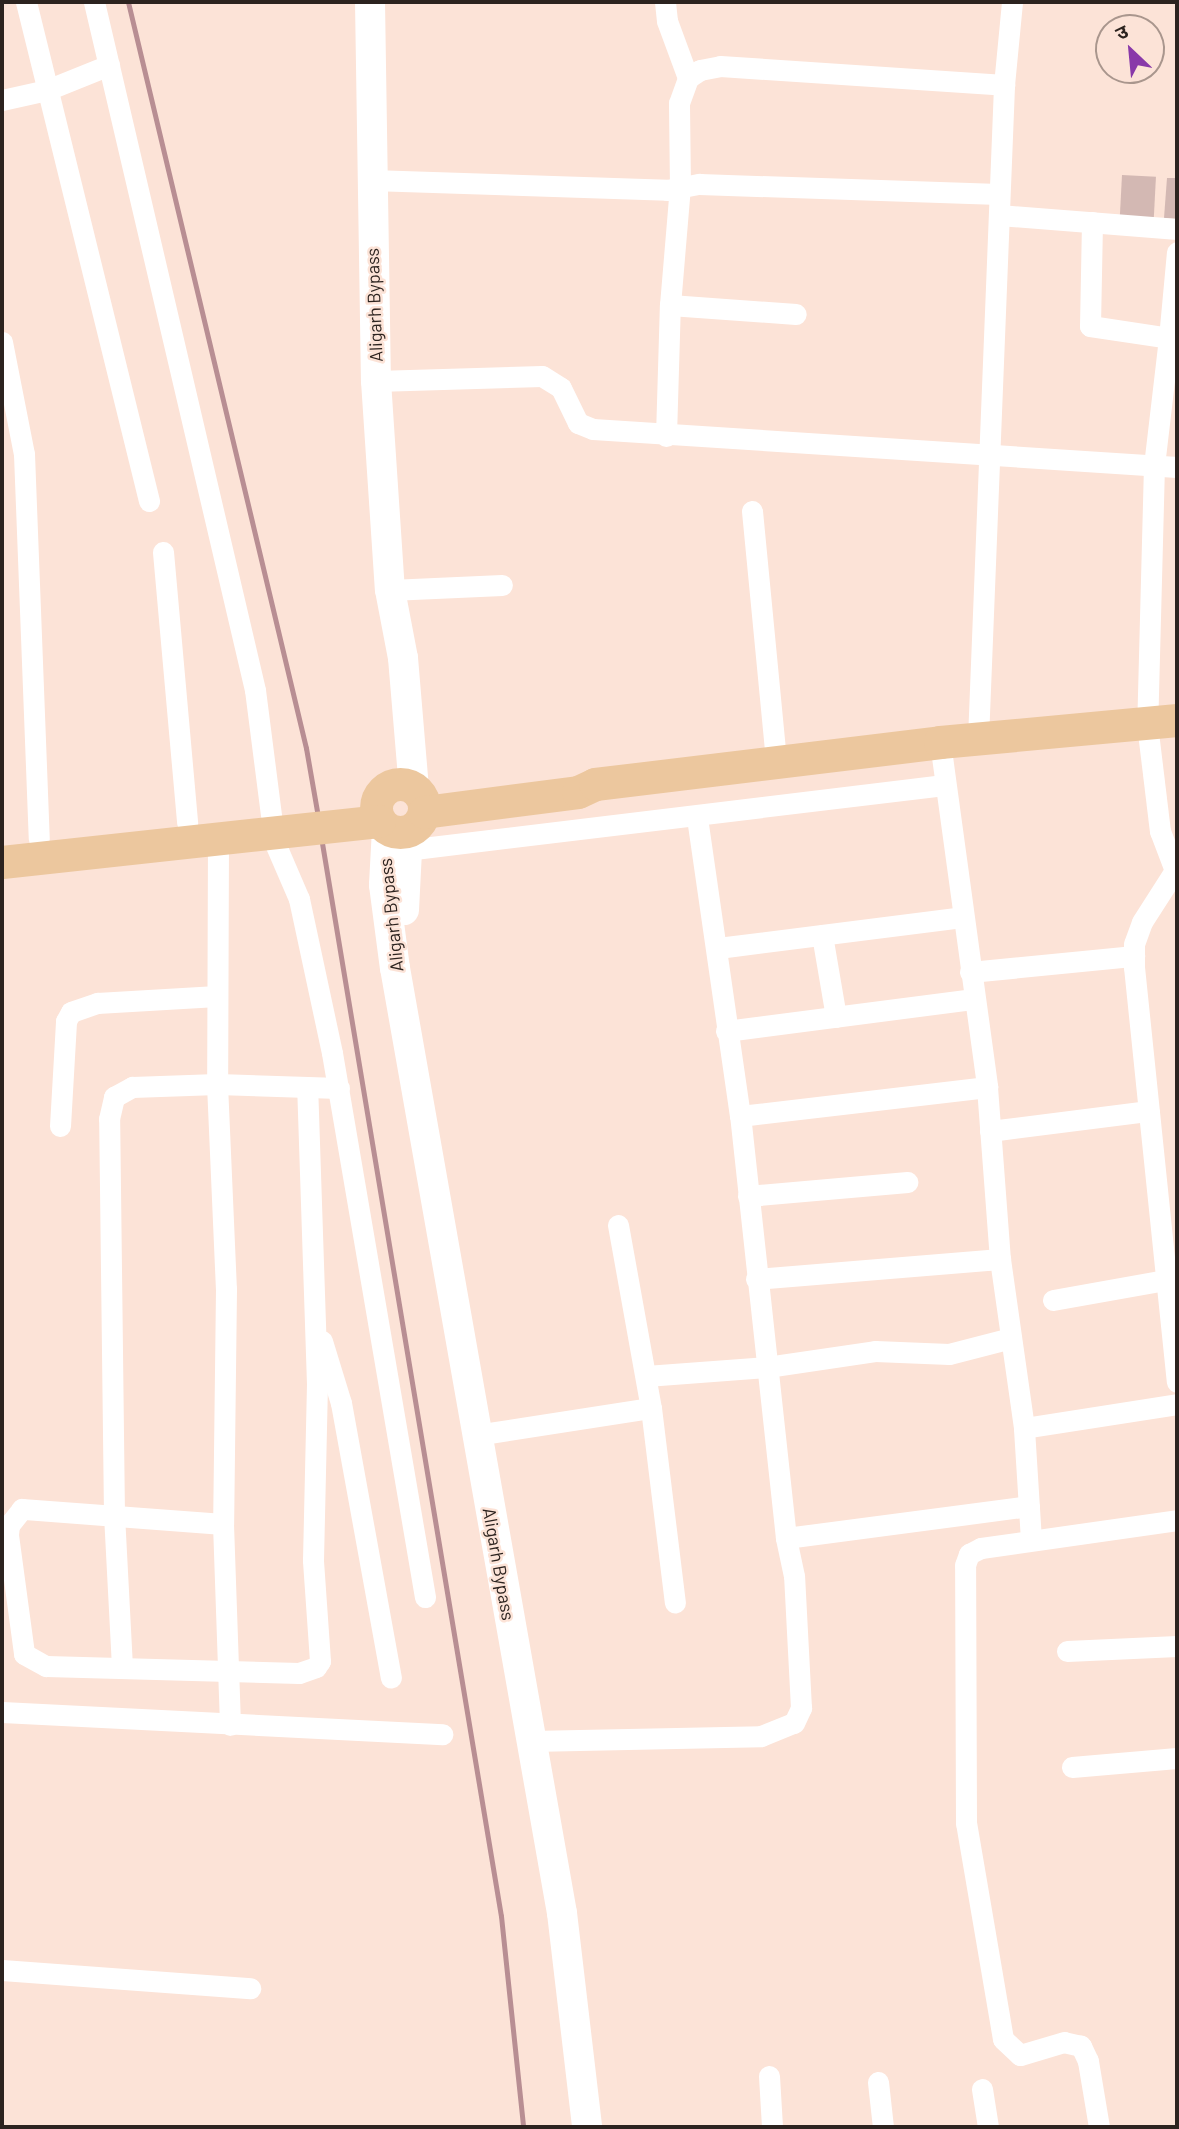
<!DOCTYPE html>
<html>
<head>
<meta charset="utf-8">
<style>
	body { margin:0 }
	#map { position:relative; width:1179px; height:2129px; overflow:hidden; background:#fce3d7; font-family:Barlow,"Noto Sans Devanagari",sans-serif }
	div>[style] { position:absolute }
	.stream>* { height:5px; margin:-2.5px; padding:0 2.5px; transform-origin:2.5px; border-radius:2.5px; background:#b88e93 }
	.building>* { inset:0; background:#d3b8b3; transform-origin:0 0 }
	.street>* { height:21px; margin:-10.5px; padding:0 10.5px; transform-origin:10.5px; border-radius:10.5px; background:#fff }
	.secondary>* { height:30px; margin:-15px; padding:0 15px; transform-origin:15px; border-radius:15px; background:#fff }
	.primary>* { height:33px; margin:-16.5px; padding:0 16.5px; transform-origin:16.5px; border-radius:16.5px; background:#ecc79e }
	.primary>.ring { margin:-16.5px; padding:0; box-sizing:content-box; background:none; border:33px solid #ecc79e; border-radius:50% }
	span { translate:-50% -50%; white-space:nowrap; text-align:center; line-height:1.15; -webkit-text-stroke:5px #fce3d7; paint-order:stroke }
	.street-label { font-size:18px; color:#2c231f }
	.frame { position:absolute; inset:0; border:4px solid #2c231f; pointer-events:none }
	.north { position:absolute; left:1095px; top:14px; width:70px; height:70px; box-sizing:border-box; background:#fce3d7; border:2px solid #a9968d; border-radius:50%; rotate:334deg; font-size:19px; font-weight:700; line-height:28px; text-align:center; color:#2c231f }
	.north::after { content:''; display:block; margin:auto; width:24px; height:32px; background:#8939a9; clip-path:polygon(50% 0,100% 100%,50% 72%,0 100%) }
</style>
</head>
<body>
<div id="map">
	<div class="stream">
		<div style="left:128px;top:2px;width:767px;rotate:76.58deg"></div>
		<div style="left:306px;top:748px;width:70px;rotate:80.1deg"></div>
		<div style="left:321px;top:837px;width:1094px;rotate:80.53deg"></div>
		<div style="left:501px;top:1916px;width:212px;rotate:84deg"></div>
	</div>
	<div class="building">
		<div style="left:1122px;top:175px;width:34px;height:42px;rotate:3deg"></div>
		<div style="clip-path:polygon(1167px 178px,1177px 178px,1177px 219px,1164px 218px)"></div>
	</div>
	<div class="street">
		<div style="left:26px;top:2px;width:514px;rotate:76.15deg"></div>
		<div style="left:94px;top:2px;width:707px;rotate:76.83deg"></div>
		<div style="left:255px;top:690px;width:126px;rotate:82.7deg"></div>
		<div style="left:665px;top:2px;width:19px;rotate:84deg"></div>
		<div style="left:667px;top:21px;width:61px;rotate:69.8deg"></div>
		<div style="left:2px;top:100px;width:46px;rotate:-12.5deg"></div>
		<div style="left:47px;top:90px;width:67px;rotate:-22deg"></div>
		<div style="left:371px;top:180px;width:296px;rotate:1.9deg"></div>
		<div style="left:667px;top:190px;width:33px;rotate:-11deg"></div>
		<div style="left:699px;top:184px;width:300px;rotate:1.9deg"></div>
		<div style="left:999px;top:215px;width:179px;rotate:4.5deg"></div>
		<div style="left:1092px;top:222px;width:104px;rotate:91.1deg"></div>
		<div style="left:1090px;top:326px;width:80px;rotate:8.6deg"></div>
		<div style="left:1169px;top:338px;width:128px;rotate:96.7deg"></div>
		<div style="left:1154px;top:465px;width:259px;rotate:91.5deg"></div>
		<div style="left:1147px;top:724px;width:108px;rotate:83.1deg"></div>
		<div style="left:1160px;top:831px;width:48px;rotate:69.3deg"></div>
		<div style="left:670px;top:305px;width:126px;rotate:4.1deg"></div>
		<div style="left:1169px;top:338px;width:86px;rotate:-84.7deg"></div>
		<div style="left:2px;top:342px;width:114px;rotate:78.9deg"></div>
		<div style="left:24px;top:454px;width:385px;rotate:87.8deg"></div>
		<div style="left:376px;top:381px;width:166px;rotate:-1.7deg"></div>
		<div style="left:542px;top:376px;width:22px;rotate:32deg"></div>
		<div style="left:561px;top:388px;width:39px;rotate:64deg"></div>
		<div style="left:578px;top:423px;width:16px;rotate:22deg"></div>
		<div style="left:593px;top:429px;width:585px;rotate:3.72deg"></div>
		<div style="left:666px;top:436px;width:131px;rotate:-88.3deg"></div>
		<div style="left:670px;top:305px;width:118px;rotate:-85.2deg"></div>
		<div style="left:680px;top:187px;width:84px;rotate:-90.7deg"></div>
		<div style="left:679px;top:103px;width:27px;rotate:-70deg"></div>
		<div style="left:688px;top:78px;width:14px;rotate:-34deg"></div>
		<div style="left:700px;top:70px;width:20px;rotate:-11deg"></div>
		<div style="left:720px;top:66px;width:285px;rotate:3.8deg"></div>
		<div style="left:752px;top:511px;width:252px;rotate:84.5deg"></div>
		<div style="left:163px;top:552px;width:272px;rotate:84.9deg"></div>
		<div style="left:390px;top:590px;width:112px;rotate:-2.6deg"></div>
		<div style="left:978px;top:739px;width:655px;rotate:-87.72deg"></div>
		<div style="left:1004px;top:85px;width:83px;rotate:-84.5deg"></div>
		<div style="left:940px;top:742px;width:348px;rotate:82.2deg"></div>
		<div style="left:987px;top:1087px;width:172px;rotate:85.7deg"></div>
		<div style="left:1000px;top:1259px;width:171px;rotate:81.9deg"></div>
		<div style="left:271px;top:834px;width:71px;rotate:66.7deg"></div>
		<div style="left:299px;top:899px;width:157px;rotate:77.9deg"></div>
		<div style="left:332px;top:1053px;width:552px;rotate:80.3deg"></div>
		<div style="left:218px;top:840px;width:244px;rotate:90.2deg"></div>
		<div style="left:217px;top:1084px;width:205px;rotate:87.5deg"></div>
		<div style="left:226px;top:1289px;width:235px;rotate:90.7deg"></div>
		<div style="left:223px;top:1524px;width:201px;rotate:88deg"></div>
		<div style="left:406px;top:850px;width:542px;rotate:-6.89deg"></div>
		<div style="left:1174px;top:872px;width:59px;rotate:122.6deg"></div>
		<div style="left:1142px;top:922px;width:23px;rotate:110deg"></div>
		<div style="left:1134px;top:944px;width:23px;rotate:90deg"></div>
		<div style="left:1134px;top:967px;width:417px;rotate:84.1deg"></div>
		<div style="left:822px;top:935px;width:83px;rotate:80.3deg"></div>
		<div style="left:718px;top:948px;width:246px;rotate:-7.2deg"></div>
		<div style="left:970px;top:972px;width:165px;rotate:-5.6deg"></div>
		<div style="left:726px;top:1031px;width:250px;rotate:-7.4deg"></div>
		<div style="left:740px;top:1116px;width:249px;rotate:-6.7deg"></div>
		<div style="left:60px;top:1126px;width:105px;rotate:-86.7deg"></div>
		<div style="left:66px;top:1021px;width:10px;rotate:-61deg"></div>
		<div style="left:71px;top:1012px;width:28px;rotate:-19deg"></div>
		<div style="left:97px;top:1003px;width:120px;rotate:-3.3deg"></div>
		<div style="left:990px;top:1131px;width:160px;rotate:-7.2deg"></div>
		<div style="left:748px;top:1196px;width:160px;rotate:-5deg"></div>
		<div style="left:618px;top:1225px;width:186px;rotate:79.8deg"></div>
		<div style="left:651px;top:1408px;width:196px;rotate:83deg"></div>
		<div style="left:756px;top:1279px;width:245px;rotate:-4.7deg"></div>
		<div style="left:1053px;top:1300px;width:126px;rotate:-10.1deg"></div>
		<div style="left:322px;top:1341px;width:65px;rotate:73deg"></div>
		<div style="left:341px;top:1403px;width:279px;rotate:79.7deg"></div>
		<div style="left:646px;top:1376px;width:121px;rotate:-4.3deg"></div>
		<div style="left:767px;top:1367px;width:109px;rotate:-8.4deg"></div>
		<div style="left:875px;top:1351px;width:74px;rotate:2.3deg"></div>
		<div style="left:949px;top:1354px;width:64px;rotate:-14.5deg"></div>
		<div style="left:476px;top:1435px;width:177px;rotate:-8.8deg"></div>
		<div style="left:223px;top:1524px;width:202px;rotate:-175.7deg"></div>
		<div style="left:22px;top:1509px;width:21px;rotate:129deg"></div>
		<div style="left:9px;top:1525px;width:10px;rotate:96deg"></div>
		<div style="left:8px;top:1535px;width:120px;rotate:82.3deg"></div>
		<div style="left:24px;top:1654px;width:25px;rotate:29deg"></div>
		<div style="left:46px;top:1666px;width:253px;rotate:1.6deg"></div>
		<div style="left:299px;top:1673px;width:18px;rotate:-19deg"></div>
		<div style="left:316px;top:1667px;width:7px;rotate:-56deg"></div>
		<div style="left:320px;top:1661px;width:101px;rotate:-94deg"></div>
		<div style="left:313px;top:1560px;width:176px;rotate:-88.7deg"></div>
		<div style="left:317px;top:1384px;width:295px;rotate:-91.9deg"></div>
		<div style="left:786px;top:1538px;width:245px;rotate:-7.5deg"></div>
		<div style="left:1031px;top:1540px;width:112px;rotate:-93.6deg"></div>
		<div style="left:1024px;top:1428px;width:155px;rotate:-8.9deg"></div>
		<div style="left:1067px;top:1651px;width:110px;rotate:-2.6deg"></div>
		<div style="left:122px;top:1667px;width:152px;rotate:-93deg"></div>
		<div style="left:114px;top:1515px;width:396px;rotate:-90.7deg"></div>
		<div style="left:109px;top:1119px;width:23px;rotate:-77deg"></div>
		<div style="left:114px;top:1097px;width:21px;rotate:-29deg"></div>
		<div style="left:132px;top:1087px;width:85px;rotate:-2deg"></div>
		<div style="left:217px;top:1084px;width:122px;rotate:1.9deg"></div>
		<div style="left:2px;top:1712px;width:441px;rotate:2.9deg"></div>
		<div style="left:531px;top:1741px;width:230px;rotate:-1.2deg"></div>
		<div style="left:761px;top:1736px;width:35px;rotate:-22deg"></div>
		<div style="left:794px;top:1723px;width:17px;rotate:-65deg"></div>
		<div style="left:801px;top:1708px;width:132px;rotate:-93deg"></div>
		<div style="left:794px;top:1576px;width:39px;rotate:-102deg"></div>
		<div style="left:786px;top:1538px;width:424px;rotate:-96.2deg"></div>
		<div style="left:740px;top:1116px;width:301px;rotate:-98.2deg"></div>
		<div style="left:1072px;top:1767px;width:105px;rotate:-4.9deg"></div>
		<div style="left:2px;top:1970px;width:249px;rotate:4.2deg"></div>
		<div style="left:769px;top:2076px;width:51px;rotate:86.6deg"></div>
		<div style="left:878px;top:2082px;width:45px;rotate:83.7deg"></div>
		<div style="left:982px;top:2089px;width:38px;rotate:81deg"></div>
		<div style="left:1099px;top:2127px;width:67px;rotate:-99.5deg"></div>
		<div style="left:1088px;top:2061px;width:17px;rotate:-115deg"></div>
		<div style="left:1081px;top:2046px;width:17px;rotate:-167deg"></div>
		<div style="left:1064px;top:2042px;width:46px;rotate:163.5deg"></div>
		<div style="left:1020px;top:2055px;width:23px;rotate:-137deg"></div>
		<div style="left:1003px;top:2039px;width:219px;rotate:-99.7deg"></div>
		<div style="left:966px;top:1823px;width:258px;rotate:-90.2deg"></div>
		<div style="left:965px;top:1565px;width:12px;rotate:-70deg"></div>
		<div style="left:969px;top:1554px;width:13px;rotate:-27deg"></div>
		<div style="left:981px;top:1548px;width:198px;rotate:-8.1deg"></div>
	</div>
	<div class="secondary">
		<div style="left:370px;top:2px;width:379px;rotate:89.1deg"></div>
		<div style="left:376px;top:381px;width:209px;rotate:86.2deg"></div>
		<div style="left:390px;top:590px;width:69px;rotate:79.2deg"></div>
		<div style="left:403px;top:658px;width:130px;rotate:85.2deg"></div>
		<div style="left:387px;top:829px;width:56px;rotate:93.1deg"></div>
		<div style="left:384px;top:885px;width:84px;rotate:82.5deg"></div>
		<div style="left:395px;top:968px;width:960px;rotate:79.98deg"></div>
		<div style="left:562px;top:1913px;width:215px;rotate:83.3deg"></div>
		<div style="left:404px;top:910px;width:78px;rotate:-87.1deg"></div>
	</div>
	<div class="primary">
		<div class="ring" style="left:376px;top:784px;width:15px;height:15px"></div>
		<div style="left:424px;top:812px;width:155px;rotate:-7.4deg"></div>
		<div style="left:578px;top:792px;width:19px;rotate:-25deg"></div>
		<div style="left:595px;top:784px;width:348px;rotate:-6.9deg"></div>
		<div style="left:940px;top:742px;width:238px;rotate:-5.3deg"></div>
		<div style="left:2px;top:862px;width:379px;rotate:-6.2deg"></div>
	</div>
	<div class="street-label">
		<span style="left:374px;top:305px;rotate:-92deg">Aligarh Bypass</span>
		<span style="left:391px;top:915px;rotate:-96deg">Aligarh Bypass</span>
		<span style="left:499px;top:1564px;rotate:80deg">Aligarh Bypass</span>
	</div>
	<div class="frame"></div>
	<div class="north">उ</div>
</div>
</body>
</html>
